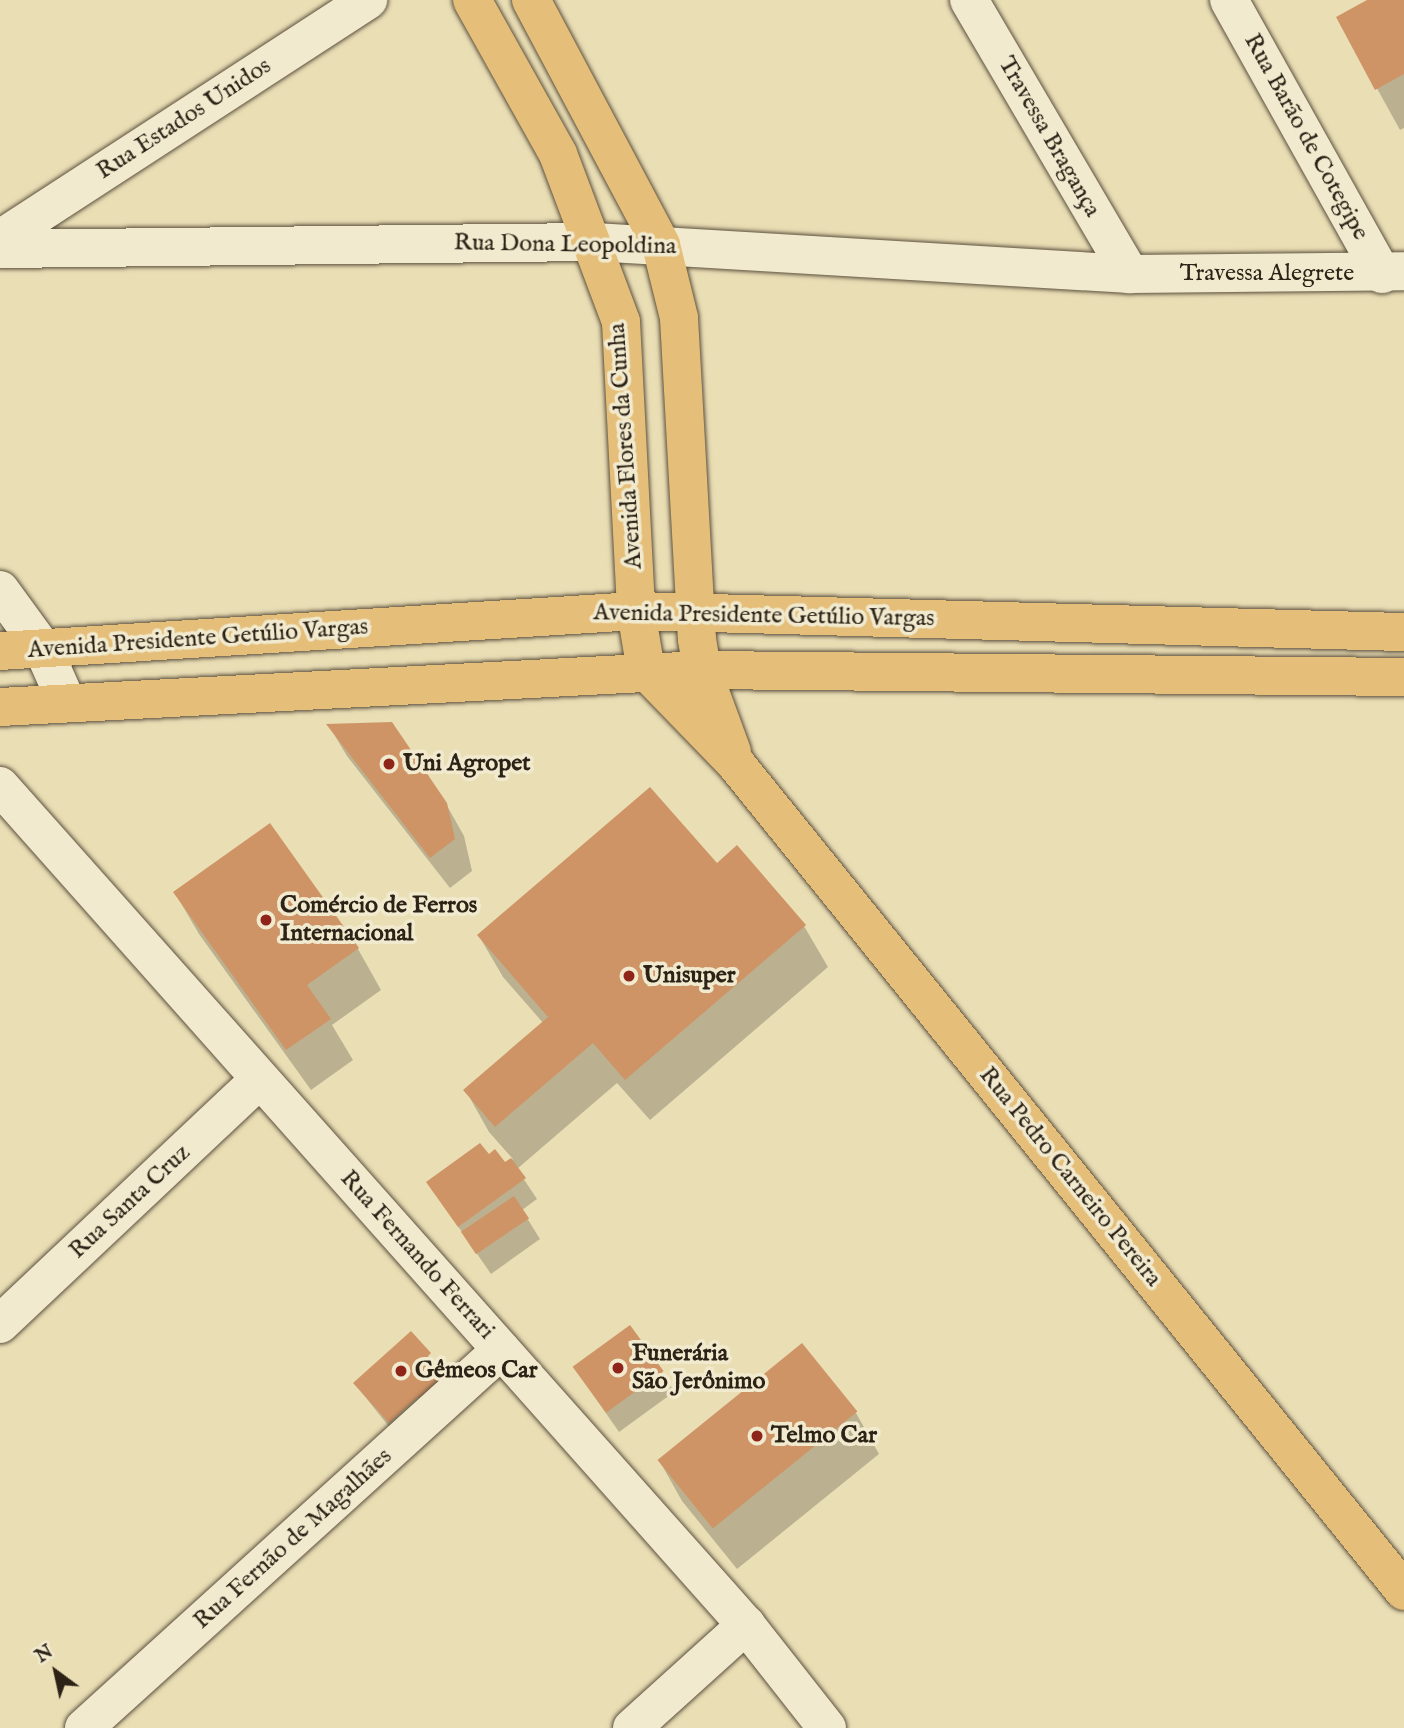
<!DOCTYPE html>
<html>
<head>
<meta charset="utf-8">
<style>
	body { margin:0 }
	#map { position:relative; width:1404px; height:1728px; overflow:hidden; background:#eadeb5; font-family:"IM FELL English",serif }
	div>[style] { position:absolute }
	.shadow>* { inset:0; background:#0003 }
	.building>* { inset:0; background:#ce9466; transform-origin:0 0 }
	.roads { filter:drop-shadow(0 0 2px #5c513e) drop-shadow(0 0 2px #5c513e) }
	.minor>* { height:38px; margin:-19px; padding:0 19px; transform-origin:19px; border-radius:19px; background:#f1eacf }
	.major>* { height:38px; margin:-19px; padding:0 19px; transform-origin:19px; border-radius:19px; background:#e5bf7a }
	.dots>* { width:19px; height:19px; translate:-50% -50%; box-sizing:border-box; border:4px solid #f1eacf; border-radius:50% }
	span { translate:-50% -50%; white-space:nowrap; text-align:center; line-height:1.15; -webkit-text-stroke:7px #f1eacf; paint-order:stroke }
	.street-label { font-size:24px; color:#2d2216 }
	.poi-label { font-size:24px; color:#2d2216; font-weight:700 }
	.left { translate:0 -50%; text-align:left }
	.north { position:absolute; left:21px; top:1637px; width:70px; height:70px; -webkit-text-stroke:5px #f1eacf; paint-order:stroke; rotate:327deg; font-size:19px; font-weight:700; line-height:28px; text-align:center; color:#2d2216 }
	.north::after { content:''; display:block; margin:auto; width:24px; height:32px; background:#2d2216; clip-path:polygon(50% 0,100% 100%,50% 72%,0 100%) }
</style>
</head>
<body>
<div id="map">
	<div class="shadow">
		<div style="clip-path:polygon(1404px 0,1404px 128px,1400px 130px,1338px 18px)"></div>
		<div style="clip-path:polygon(329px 726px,446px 804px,464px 836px,472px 871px,450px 888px,347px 756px)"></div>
		<div style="clip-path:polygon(716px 866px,804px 926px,828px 967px,650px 1120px,617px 1083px,517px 1169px,537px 1199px,522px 1210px,540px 1239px,491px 1274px,428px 1183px,488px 1156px,504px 1165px,513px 1159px,489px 1132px,466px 1091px,544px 1024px,503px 977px,479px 936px)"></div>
		<div style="clip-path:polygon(175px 893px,358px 949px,381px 990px,332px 1025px,353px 1060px,311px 1090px,199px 934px)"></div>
		<div style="clip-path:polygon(411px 1333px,442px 1375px,402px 1443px,355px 1384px)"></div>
		<div style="clip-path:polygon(801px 1346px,856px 1413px,879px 1454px,737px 1569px,682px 1501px,659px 1460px)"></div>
		<div style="clip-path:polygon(574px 1367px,662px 1372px,674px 1392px,619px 1432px)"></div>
	</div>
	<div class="building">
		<div style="clip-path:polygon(1367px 0,1404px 0,1404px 74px,1375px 90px,1336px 17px)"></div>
		<div style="clip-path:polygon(392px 722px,447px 803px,455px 839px,430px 858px,326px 724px)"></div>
		<div style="clip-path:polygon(650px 787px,717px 863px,737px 845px,806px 925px,625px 1080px,593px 1043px,495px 1127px,463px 1090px,548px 1017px,477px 935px)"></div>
		<div style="clip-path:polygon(270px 823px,359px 948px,307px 985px,331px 1019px,286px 1050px,173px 892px)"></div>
		<div style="clip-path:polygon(480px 1143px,489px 1154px,495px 1149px,505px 1162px,511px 1158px,526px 1178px,458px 1227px,426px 1182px)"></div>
		<div style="left:514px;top:1196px;width:27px;height:64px;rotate:56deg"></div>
		<div style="left:630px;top:1325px;width:57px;height:71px;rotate:54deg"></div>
		<div style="clip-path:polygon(411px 1331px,431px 1353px,425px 1359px,447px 1383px,425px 1404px,418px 1397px,389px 1423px,353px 1383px)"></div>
		<div style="left:802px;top:1343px;width:88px;height:186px;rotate:51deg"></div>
	</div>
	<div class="roads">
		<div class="minor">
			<div style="left:969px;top:0;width:318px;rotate:59.6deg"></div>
			<div style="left:1229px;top:0;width:314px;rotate:60.8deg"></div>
			<div style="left:0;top:239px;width:439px;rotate:-33deg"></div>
			<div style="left:0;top:249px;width:594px;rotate:-0.68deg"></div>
			<div style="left:594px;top:242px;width:537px;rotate:3.42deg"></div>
			<div style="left:1130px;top:274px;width:274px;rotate:-0.6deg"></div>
			<div style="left:0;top:590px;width:73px;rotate:53.9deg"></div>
			<div style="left:43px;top:649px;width:59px;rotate:66deg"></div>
			<div style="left:0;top:786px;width:1123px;rotate:48.36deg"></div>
			<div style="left:746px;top:1625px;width:131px;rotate:51.8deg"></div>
			<div style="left:0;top:1324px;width:357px;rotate:-43.3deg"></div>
			<div style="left:84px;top:1728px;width:563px;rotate:-42.19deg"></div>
			<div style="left:632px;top:1728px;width:154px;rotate:-42.1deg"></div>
		</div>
		<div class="major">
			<div style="left:472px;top:0;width:176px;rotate:60.8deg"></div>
			<div style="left:558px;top:154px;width:179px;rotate:69.4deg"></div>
			<div style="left:621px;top:322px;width:289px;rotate:87deg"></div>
			<div style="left:636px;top:611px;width:61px;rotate:80.5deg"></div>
			<div style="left:531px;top:0;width:277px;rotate:62deg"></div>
			<div style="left:661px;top:245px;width:75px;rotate:76.1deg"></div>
			<div style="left:679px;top:318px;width:322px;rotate:86.8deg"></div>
			<div style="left:697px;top:639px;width:31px;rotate:81deg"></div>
			<div style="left:702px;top:670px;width:87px;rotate:69.9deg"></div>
			<div style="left:0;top:651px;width:637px;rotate:-3.6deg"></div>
			<div style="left:636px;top:611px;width:768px;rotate:1.57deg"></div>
			<div style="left:646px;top:671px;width:129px;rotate:45.9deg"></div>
			<div style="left:736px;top:764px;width:1063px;rotate:51.07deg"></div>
			<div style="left:0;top:707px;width:703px;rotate:-3.02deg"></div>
			<div style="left:702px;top:670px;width:702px;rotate:0.57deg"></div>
		</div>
	</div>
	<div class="dots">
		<div style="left:389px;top:764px;background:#8f2418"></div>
		<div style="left:266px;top:920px;background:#8f2418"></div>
		<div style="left:629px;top:976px;background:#8f2418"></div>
		<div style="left:618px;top:1368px;background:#8f2418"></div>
		<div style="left:401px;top:1371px;background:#8f2418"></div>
		<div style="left:757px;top:1436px;background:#8f2418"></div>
	</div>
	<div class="street-label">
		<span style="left:184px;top:119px;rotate:-33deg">Rua Estados Unidos</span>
		<span style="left:1049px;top:137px;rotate:60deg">Travessa Bragança</span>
		<span style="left:1306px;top:137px;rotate:61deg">Rua Barão de Cotegipe</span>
		<span style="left:565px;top:245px;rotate:1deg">Rua Dona Leopoldina</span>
		<span style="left:1267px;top:274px">Travessa Alegrete</span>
		<span style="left:626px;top:446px;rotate:-94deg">Avenida Flores da Cunha</span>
		<span style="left:764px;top:616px;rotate:1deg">Avenida Presidente Getúlio Vargas</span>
		<span style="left:198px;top:639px;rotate:-4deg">Avenida Presidente Getúlio Vargas</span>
		<span style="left:1070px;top:1177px;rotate:51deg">Rua Pedro Carneiro Pereira</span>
		<span style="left:130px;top:1202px;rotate:-43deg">Rua Santa Cruz</span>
		<span style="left:417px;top:1255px;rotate:48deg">Rua Fernando Ferrari</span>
		<span style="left:293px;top:1539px;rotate:-42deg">Rua Fernão de Magalhães</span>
	</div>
	<div class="poi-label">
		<span class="left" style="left:403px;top:764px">Uni Agropet</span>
		<span class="left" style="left:280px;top:920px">Comércio de Ferros<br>Internacional</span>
		<span class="left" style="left:643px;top:976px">Unisuper</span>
		<span class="left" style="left:632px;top:1368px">Funerária<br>São Jerônimo</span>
		<span class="left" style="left:415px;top:1371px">Gêmeos Car</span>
		<span class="left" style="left:771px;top:1436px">Telmo Car</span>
	</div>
	<div class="north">N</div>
</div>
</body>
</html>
